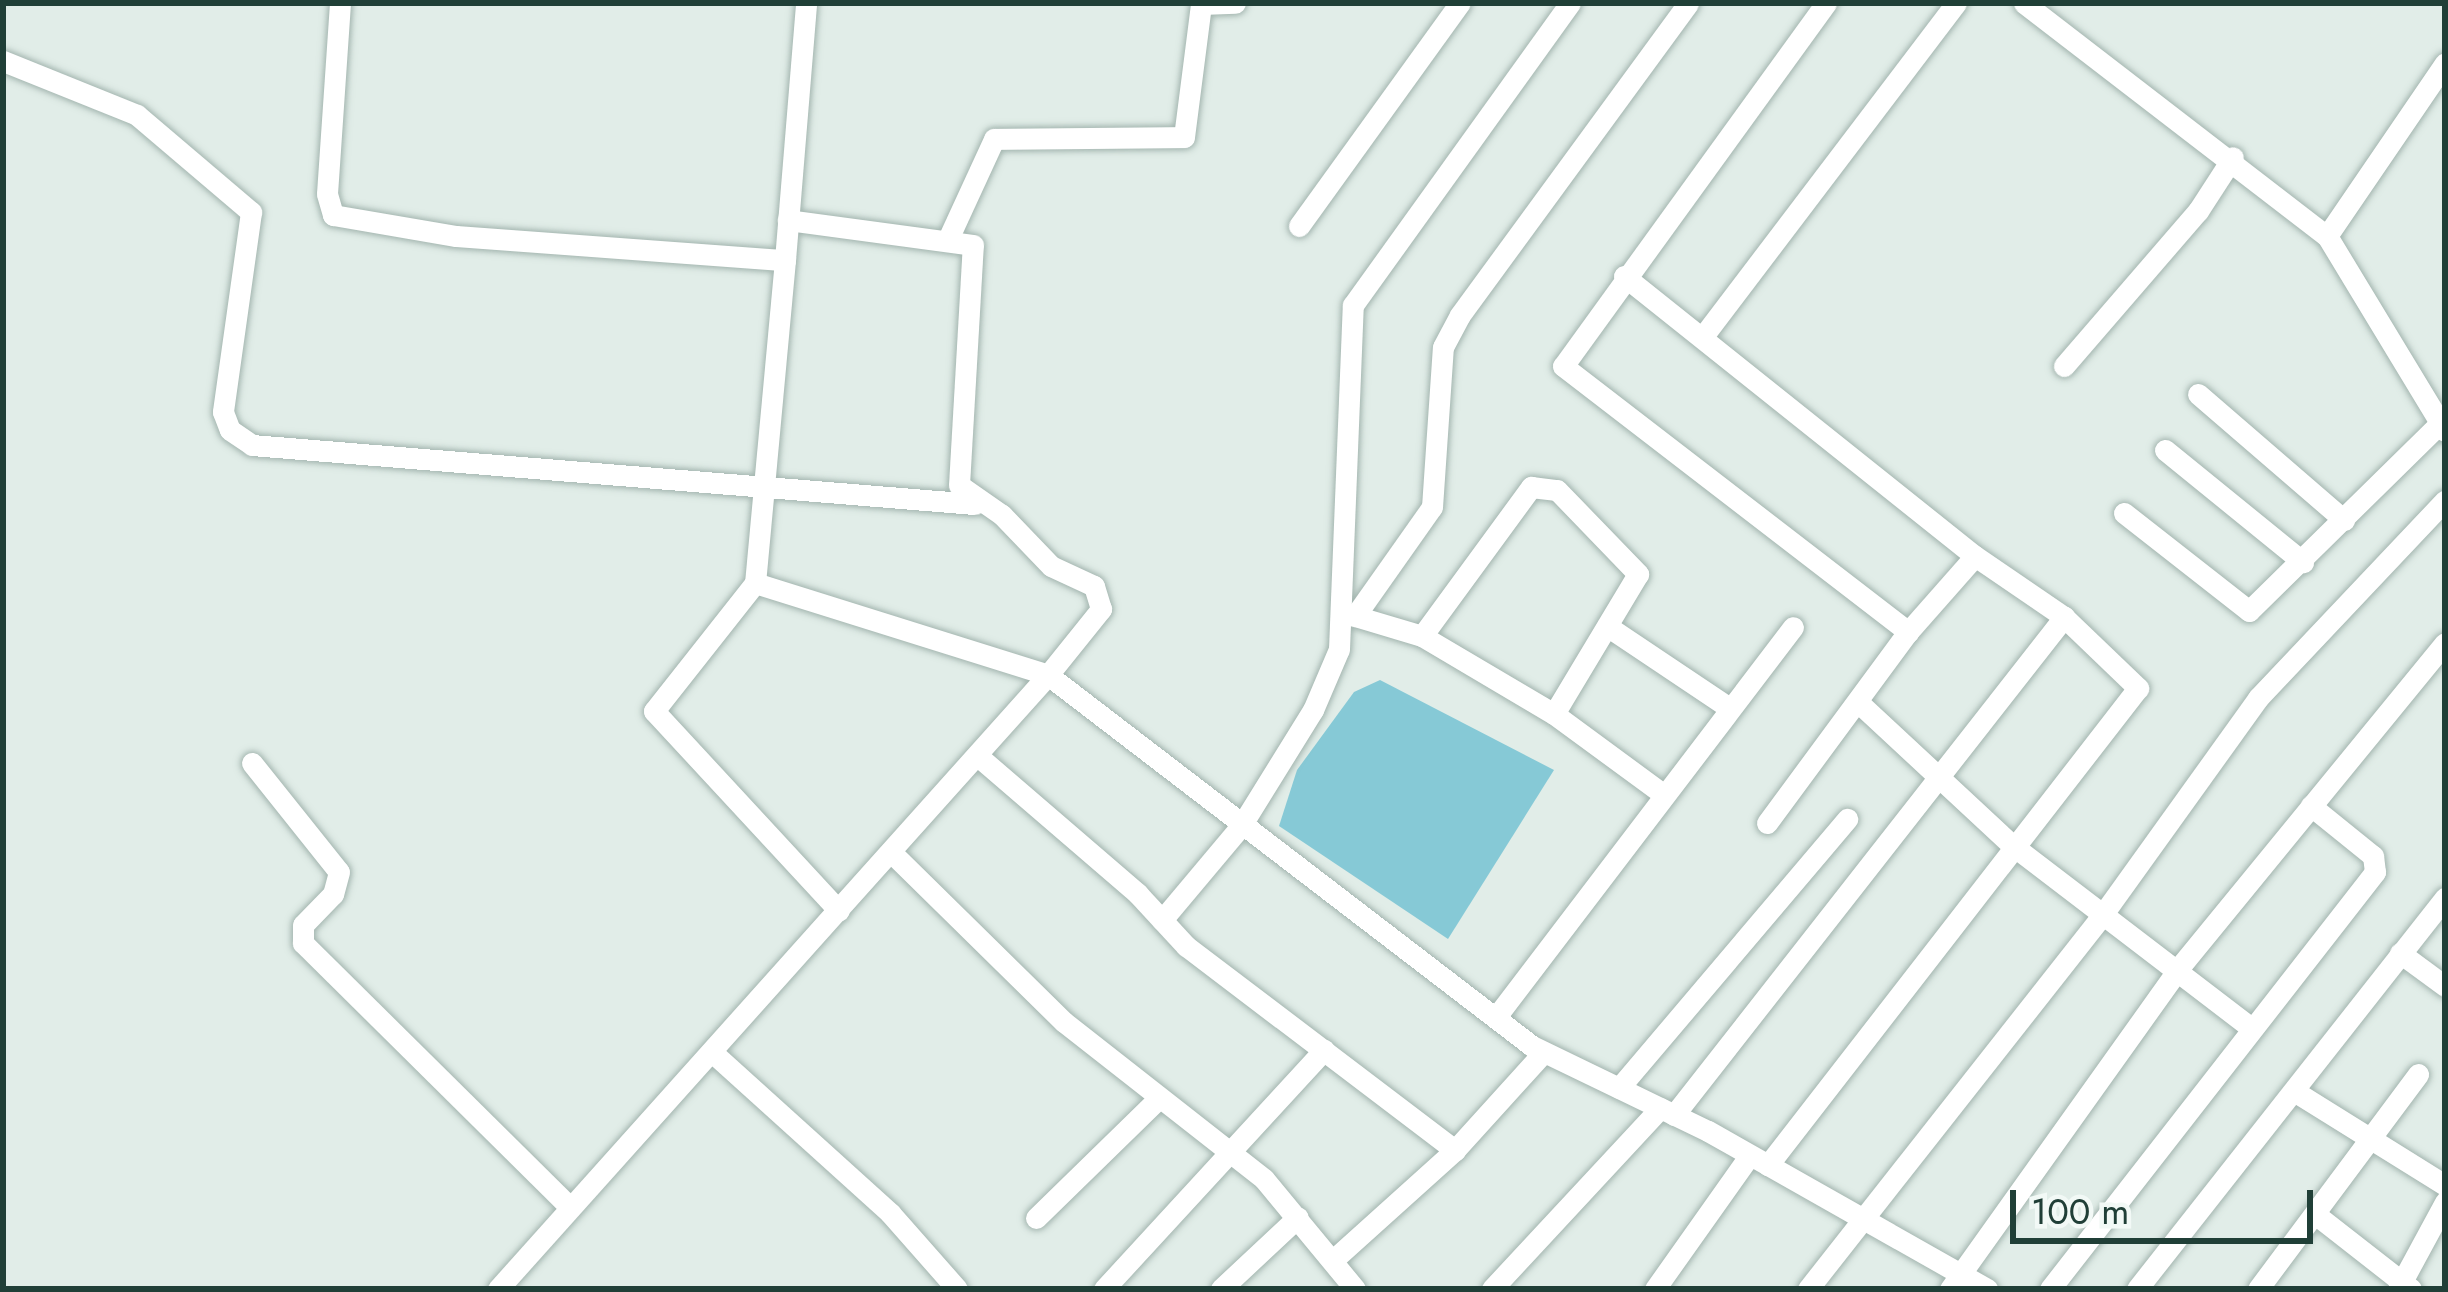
<!DOCTYPE html>
<html>
<head>
<meta charset="utf-8">
<style>
	body { margin:0 }
	#map { position:relative; width:2448px; height:1292px; overflow:hidden; background:#e1ede8; font-family:Jost,sans-serif }
	div>[style] { position:absolute }
	.water>* { inset:0; background:#86c9d6 }
	.roads { filter:drop-shadow(0 0 3px #a3b5af) drop-shadow(0 0 3px #a3b5af) }
	.minor>* { height:21px; margin:-10.5px; padding:0 10.5px; transform-origin:10.5px; border-radius:10.5px; background:#fff }
	span { translate:-50% -50%; white-space:nowrap; text-align:center; line-height:1.15; -webkit-text-stroke:12px #f2f9f6; paint-order:stroke }
	.frame { position:absolute; inset:0; border:6px solid #203f37; pointer-events:none }
	.scale { position:absolute; left:2010px; top:1190px; width:303px; height:54px; box-sizing:border-box; border:6px solid #203f37; border-top:0; padding-left:15px; font-size:36px; line-height:42px; white-space:nowrap; color:#203f37; -webkit-text-stroke:9px #f2f9f6; paint-order:stroke }
</style>
</head>
<body>
<div id="map">
	<div class="water">
		<div style="clip-path:polygon(1380px 680px,1554px 770px,1448px 939px,1279px 826px,1297px 770px,1354px 692px)"></div>
	</div>
	<div class="roads">
		<div class="minor">
			<div style="left:340px;top:3px;width:191px;rotate:93.9deg"></div>
			<div style="left:327px;top:194px;width:22px;rotate:74deg"></div>
			<div style="left:333px;top:215px;width:125px;rotate:9.7deg"></div>
			<div style="left:456px;top:236px;width:330px;rotate:4.2deg"></div>
			<div style="left:785px;top:260px;width:258px;rotate:-85.3deg"></div>
			<div style="left:1826px;top:3px;width:448px;rotate:125.9deg"></div>
			<div style="left:1563px;top:366px;width:436px;rotate:37.6deg"></div>
			<div style="left:2024px;top:3px;width:382px;rotate:37.6deg"></div>
			<div style="left:2327px;top:236px;width:228px;rotate:58.8deg"></div>
			<div style="left:3px;top:61px;width:144px;rotate:21.9deg"></div>
			<div style="left:137px;top:115px;width:150px;rotate:40.4deg"></div>
			<div style="left:251px;top:212px;width:202px;rotate:98deg"></div>
			<div style="left:223px;top:412px;width:19px;rotate:69deg"></div>
			<div style="left:230px;top:430px;width:27px;rotate:34deg"></div>
			<div style="left:252px;top:445px;width:725px;rotate:4.67deg"></div>
			<div style="left:1299px;top:226px;width:275px;rotate:-54.2deg"></div>
			<div style="left:2327px;top:236px;width:209px;rotate:-55.7deg"></div>
			<div style="left:948px;top:239px;width:110px;rotate:-65.3deg"></div>
			<div style="left:994px;top:139px;width:190px;rotate:-0.6deg"></div>
			<div style="left:1184px;top:137px;width:134px;rotate:-82.7deg"></div>
			<div style="left:1201px;top:4px;width:34px;rotate:-2deg"></div>
			<div style="left:785px;top:260px;width:324px;rotate:95.3deg"></div>
			<div style="left:755px;top:583px;width:163px;rotate:128.3deg"></div>
			<div style="left:654px;top:711px;width:272px;rotate:47.2deg"></div>
			<div style="left:1624px;top:276px;width:449px;rotate:38.6deg"></div>
			<div style="left:1975px;top:556px;width:108px;rotate:34.4deg"></div>
			<div style="left:2064px;top:617px;width:103px;rotate:43.8deg"></div>
			<div style="left:2138px;top:688px;width:604px;rotate:127.8deg"></div>
			<div style="left:1704px;top:335px;width:417px;rotate:-52.8deg"></div>
			<div style="left:2064px;top:366px;width:205px;rotate:-49.2deg"></div>
			<div style="left:2198px;top:211px;width:64px;rotate:-57.1deg"></div>
			<div style="left:2198px;top:394px;width:193px;rotate:40.8deg"></div>
			<div style="left:2165px;top:450px;width:178px;rotate:39.1deg"></div>
			<div style="left:2124px;top:513px;width:159px;rotate:38.1deg"></div>
			<div style="left:2249px;top:611px;width:265px;rotate:-44.5deg"></div>
			<div style="left:755px;top:583px;width:307px;rotate:17.4deg"></div>
			<div style="left:1048px;top:675px;width:85px;rotate:-51.2deg"></div>
			<div style="left:1101px;top:609px;width:24px;rotate:-107deg"></div>
			<div style="left:1094px;top:586px;width:47px;rotate:-155.1deg"></div>
			<div style="left:1051px;top:566px;width:71px;rotate:-133.9deg"></div>
			<div style="left:1002px;top:515px;width:52px;rotate:-145.1deg"></div>
			<div style="left:959px;top:485px;width:240px;rotate:-86.7deg"></div>
			<div style="left:973px;top:245px;width:187px;rotate:-172.3deg"></div>
			<div style="left:1345px;top:613px;width:80px;rotate:16.6deg"></div>
			<div style="left:1422px;top:636px;width:153px;rotate:30.6deg"></div>
			<div style="left:1554px;top:714px;width:132px;rotate:36.3deg"></div>
			<div style="left:1355px;top:616px;width:133px;rotate:-54.8deg"></div>
			<div style="left:1432px;top:507px;width:160px;rotate:-86.1deg"></div>
			<div style="left:1443px;top:347px;width:36px;rotate:-62deg"></div>
			<div style="left:1460px;top:315px;width:386px;rotate:-53.8deg"></div>
			<div style="left:1607px;top:626px;width:146px;rotate:33.8deg"></div>
			<div style="left:1422px;top:636px;width:185px;rotate:-53.8deg"></div>
			<div style="left:1531px;top:487px;width:26px;rotate:7deg"></div>
			<div style="left:1557px;top:490px;width:117px;rotate:46deg"></div>
			<div style="left:1638px;top:574px;width:163px;rotate:121deg"></div>
			<div style="left:1859px;top:703px;width:209px;rotate:42.9deg"></div>
			<div style="left:2012px;top:845px;width:301px;rotate:37.4deg"></div>
			<div style="left:979px;top:757px;width:210px;rotate:40.7deg"></div>
			<div style="left:1138px;top:894px;width:71px;rotate:47.3deg"></div>
			<div style="left:1186px;top:946px;width:338px;rotate:37.2deg"></div>
			<div style="left:1455px;top:1150px;width:132px;rotate:-47.8deg"></div>
			<div style="left:252px;top:763px;width:139px;rotate:51.4deg"></div>
			<div style="left:339px;top:872px;width:23px;rotate:105deg"></div>
			<div style="left:333px;top:894px;width:43px;rotate:134.1deg"></div>
			<div style="left:303px;top:925px;width:18px;rotate:90deg"></div>
			<div style="left:303px;top:943px;width:374px;rotate:44.7deg"></div>
			<div style="left:1767px;top:823px;width:237px;rotate:-53.6deg"></div>
			<div style="left:1908px;top:632px;width:101px;rotate:-48.6deg"></div>
			<div style="left:892px;top:853px;width:241px;rotate:44.5deg"></div>
			<div style="left:1064px;top:1022px;width:254px;rotate:38.1deg"></div>
			<div style="left:1264px;top:1179px;width:143px;rotate:50.4deg"></div>
			<div style="left:1162px;top:920px;width:123px;rotate:-50deg"></div>
			<div style="left:1241px;top:826px;width:137px;rotate:-58.2deg"></div>
			<div style="left:1313px;top:710px;width:66px;rotate:-66.9deg"></div>
			<div style="left:1339px;top:649px;width:344px;rotate:-87.7deg"></div>
			<div style="left:1353px;top:305px;width:372px;rotate:-54.3deg"></div>
			<div style="left:2400px;top:953px;width:56px;rotate:36.3deg"></div>
			<div style="left:1496px;top:1017px;width:490px;rotate:-52.7deg"></div>
			<div style="left:712px;top:1052px;width:240px;rotate:42.1deg"></div>
			<div style="left:890px;top:1213px;width:101px;rotate:48.6deg"></div>
			<div style="left:1619px;top:1088px;width:353px;rotate:-49.7deg"></div>
			<div style="left:2294px;top:1091px;width:178px;rotate:31.9deg"></div>
			<div style="left:1674px;top:1115px;width:633px;rotate:-51.93deg"></div>
			<div style="left:2315px;top:1214px;width:122px;rotate:38deg"></div>
			<div style="left:1036px;top:1218px;width:170px;rotate:-44.3deg"></div>
			<div style="left:1333px;top:1260px;width:164px;rotate:-42deg"></div>
			<div style="left:498px;top:1289px;width:824px;rotate:-48.15deg"></div>
			<div style="left:1048px;top:675px;width:610px;rotate:37.47deg"></div>
			<div style="left:1532px;top:1046px;width:195px;rotate:25.8deg"></div>
			<div style="left:1708px;top:1131px;width:321px;rotate:29.5deg"></div>
			<div style="left:1104px;top:1289px;width:325px;rotate:-47.4deg"></div>
			<div style="left:1221px;top:1289px;width:105px;rotate:-43.1deg"></div>
			<div style="left:1492px;top:1289px;width:247px;rotate:-47.1deg"></div>
			<div style="left:1655px;top:1289px;width:164px;rotate:-54.7deg"></div>
			<div style="left:1808px;top:1289px;width:477px;rotate:-51.8deg"></div>
			<div style="left:2103px;top:914px;width:266px;rotate:-54.3deg"></div>
			<div style="left:2258px;top:698px;width:272px;rotate:-46.6deg"></div>
			<div style="left:1950px;top:1289px;width:393px;rotate:-54.5deg"></div>
			<div style="left:2178px;top:969px;width:421px;rotate:-50.7deg"></div>
			<div style="left:2050px;top:1289px;width:529px;rotate:-52.07deg"></div>
			<div style="left:2375px;top:872px;width:16px;rotate:-97deg"></div>
			<div style="left:2373px;top:856px;width:80px;rotate:-141.1deg"></div>
			<div style="left:2137px;top:1289px;width:498px;rotate:-51.8deg"></div>
			<div style="left:2258px;top:1289px;width:268px;rotate:-53.3deg"></div>
			<div style="left:2398px;top:1289px;width:99px;rotate:-61.6deg"></div>
		</div>
	</div>
	<div class="frame"></div>
	<div class="scale">100 m</div>
</div>
</body>
</html>
